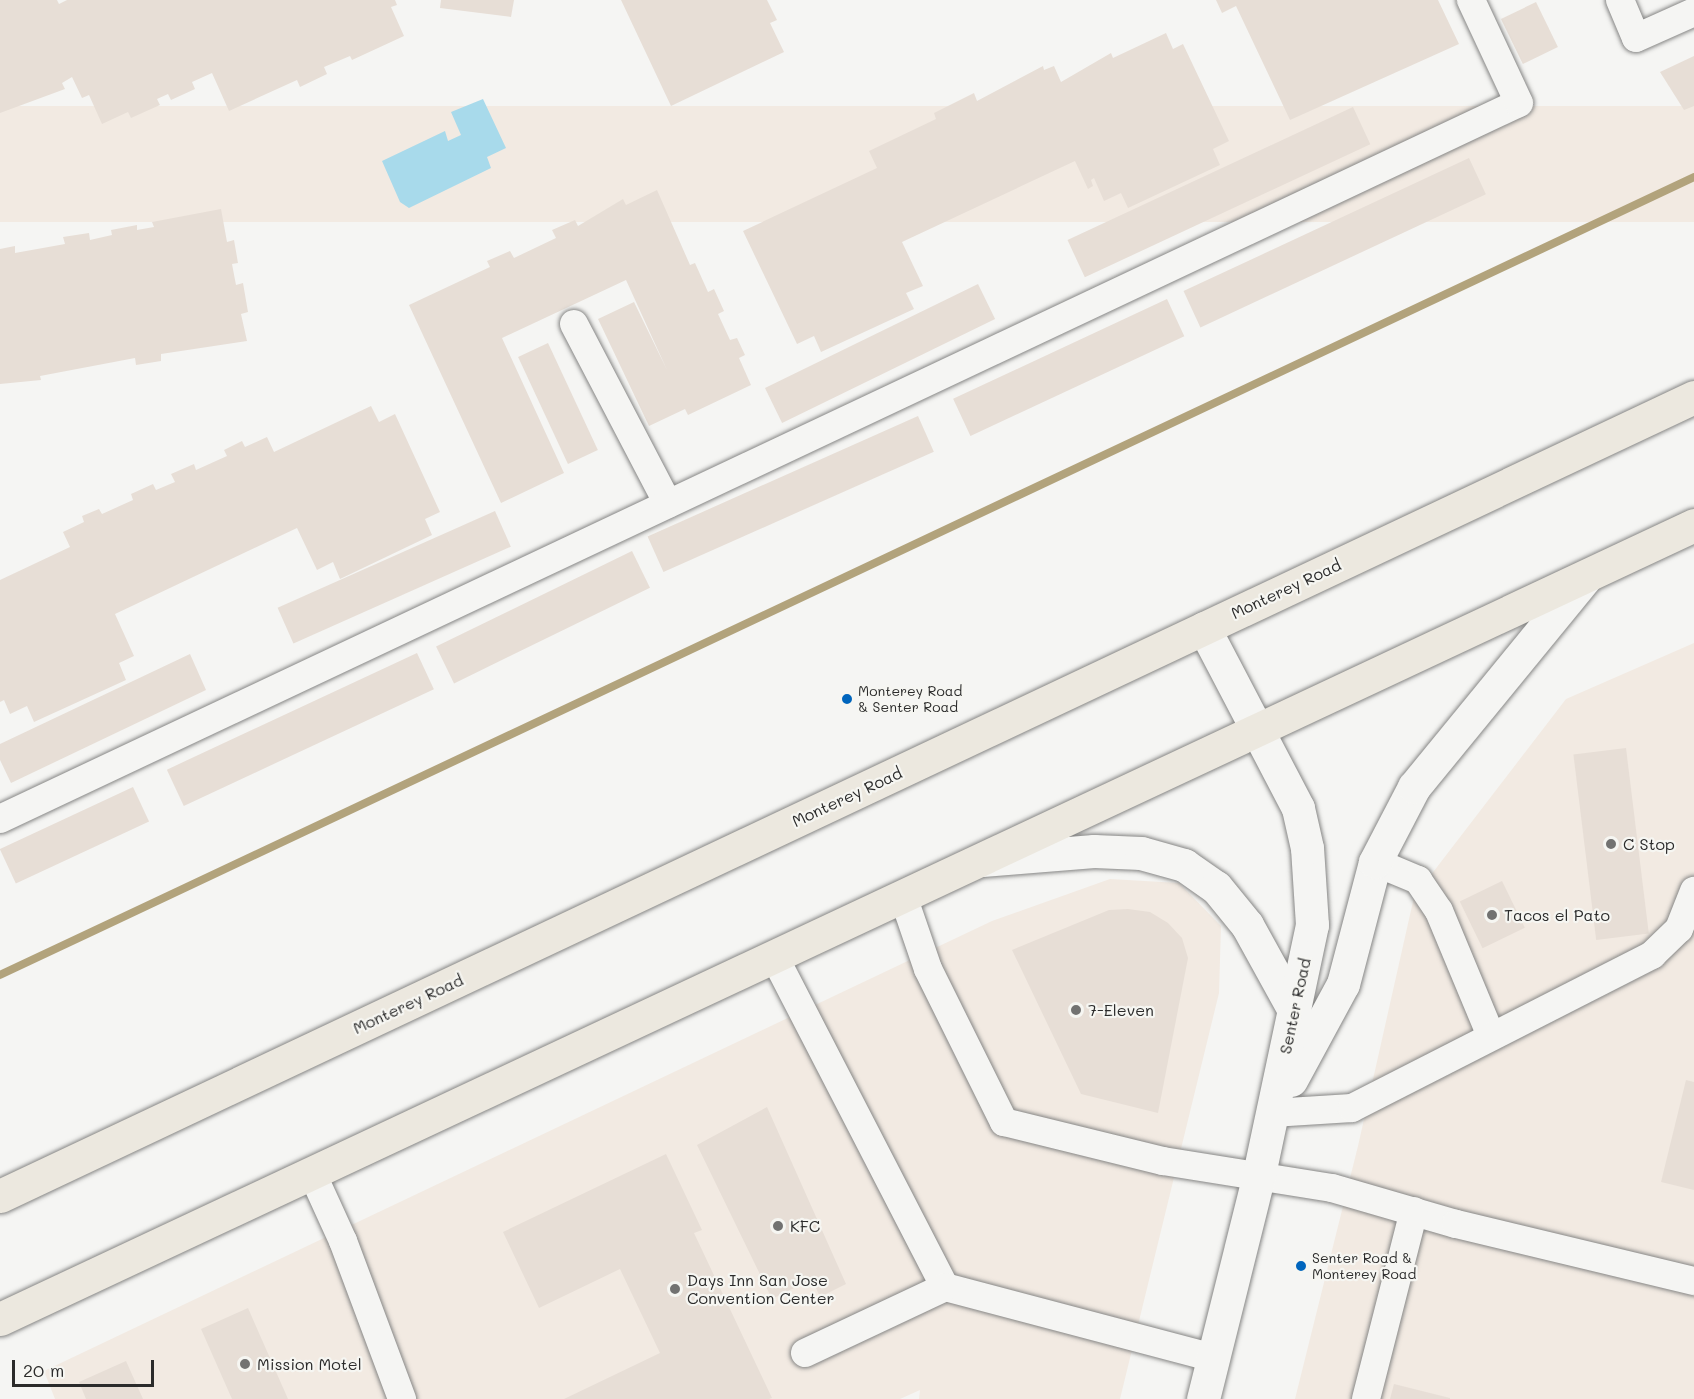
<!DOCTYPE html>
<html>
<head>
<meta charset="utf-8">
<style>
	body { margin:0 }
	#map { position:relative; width:1694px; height:1399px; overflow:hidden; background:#f5f5f3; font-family:Mali,sans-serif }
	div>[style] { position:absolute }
	.built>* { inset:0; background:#f2eae2; transform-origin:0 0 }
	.water>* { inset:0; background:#a8daeb }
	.building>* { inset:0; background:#e7ded6; transform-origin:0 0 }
	.roads { filter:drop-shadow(0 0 2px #868685) drop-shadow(0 0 2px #868685) }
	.service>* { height:28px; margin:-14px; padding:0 14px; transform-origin:14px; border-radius:14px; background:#f5f5f3 }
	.secondary>* { height:33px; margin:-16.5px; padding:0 16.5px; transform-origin:16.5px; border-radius:16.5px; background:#f5f5f3 }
	.primary>* { height:33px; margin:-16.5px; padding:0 16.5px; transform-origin:16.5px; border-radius:16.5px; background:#ece8df }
	.rail-1>* { height:8px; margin:-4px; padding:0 4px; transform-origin:4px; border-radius:4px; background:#b2a37c }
	.dots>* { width:16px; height:16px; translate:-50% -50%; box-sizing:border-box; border:3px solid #f6f6f2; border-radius:50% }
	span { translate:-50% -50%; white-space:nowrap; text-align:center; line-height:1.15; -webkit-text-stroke:4.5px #f6f6f2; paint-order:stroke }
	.bus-label { font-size:14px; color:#2b2b2b }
	.left { translate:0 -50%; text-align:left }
	.street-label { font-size:16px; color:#2b2b2b }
	.poi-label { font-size:16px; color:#2b2b2b }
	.scale { position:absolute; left:12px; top:1360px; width:142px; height:27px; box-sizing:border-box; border:3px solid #2b2b2b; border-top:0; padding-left:8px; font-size:18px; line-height:21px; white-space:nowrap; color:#2b2b2b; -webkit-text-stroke:4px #f6f6f2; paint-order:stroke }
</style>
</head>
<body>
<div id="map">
	<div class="built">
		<div style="left:1694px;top:106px;width:116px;height:1873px;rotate:90deg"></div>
		<div style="clip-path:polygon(1694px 643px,1694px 1399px,1295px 1399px,1358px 1146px,1414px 897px,1566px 699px)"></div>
		<div style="clip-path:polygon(1110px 879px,1179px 883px,1221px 926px,1219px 993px,1120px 1399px,919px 1399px,920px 1390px,900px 1399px,55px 1399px,44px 1371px,992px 921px)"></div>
	</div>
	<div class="water">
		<div style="clip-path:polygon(483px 99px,506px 148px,487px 157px,491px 168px,409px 208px,400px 202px,382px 161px,445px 131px,448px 141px,461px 135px,451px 112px)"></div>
	</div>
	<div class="building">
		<div style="clip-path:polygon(0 0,57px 0,59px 4px,67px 0,395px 0,397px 5px,391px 7px,404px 36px,352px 60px,350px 56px,324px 67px,327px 74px,300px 87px,297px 80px,229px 111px,212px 73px,192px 82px,195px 89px,171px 100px,168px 94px,157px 99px,160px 105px,131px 118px,128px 112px,102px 124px,89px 95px,82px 98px,72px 77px,62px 83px,65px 89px,0 113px)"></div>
		<div style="clip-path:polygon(441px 0,514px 0,511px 17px,440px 8px)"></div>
		<div style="clip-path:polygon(621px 0,767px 0,777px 20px,770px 23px,784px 52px,671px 106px)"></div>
		<div style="clip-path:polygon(1216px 0,1438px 0,1459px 44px,1290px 120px,1236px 6px,1222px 13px)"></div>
		<div style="left:1536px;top:2px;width:50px;height:39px;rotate:64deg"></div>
		<div style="clip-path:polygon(1166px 33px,1173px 49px,1183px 44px,1229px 141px,1213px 149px,1220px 165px,1128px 208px,1121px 193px,1104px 201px,1094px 178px,1091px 180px,1093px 186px,1088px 189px,1075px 161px,902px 242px,923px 286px,906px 293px,914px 309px,821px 352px,814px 336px,797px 344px,743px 231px,877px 168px,869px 151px,936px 119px,934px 113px,974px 93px,977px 101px,1043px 66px,1044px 70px,1054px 66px,1061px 82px,1111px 53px,1113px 58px)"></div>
		<div style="clip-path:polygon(1694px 56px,1694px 106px,1684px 110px,1660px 72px)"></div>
		<div style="left:1353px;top:107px;width:41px;height:315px;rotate:65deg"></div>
		<div style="left:1469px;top:158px;width:40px;height:315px;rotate:65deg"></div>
		<div style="clip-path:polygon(657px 190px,690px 265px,695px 263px,708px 292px,714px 289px,724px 311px,718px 314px,730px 340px,737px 338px,745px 355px,739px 358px,751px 385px,688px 415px,685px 409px,649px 426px,598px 319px,634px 302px,667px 370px,626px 280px,502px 338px,564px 473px,501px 503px,409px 305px,490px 267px,487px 261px,510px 251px,514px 258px,556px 238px,552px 230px,575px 220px,578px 226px,623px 199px,626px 205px)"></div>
		<div style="clip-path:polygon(221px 209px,227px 242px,234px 240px,238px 263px,232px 264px,236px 285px,243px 283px,248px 312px,241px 314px,247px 341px,161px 354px,161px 361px,136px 365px,135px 358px,40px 376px,41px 380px,0 384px,0 249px,15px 246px,15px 253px,65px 244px,63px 237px,89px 233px,90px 240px,112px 235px,111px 230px,137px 225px,137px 230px,154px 227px,152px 222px)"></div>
		<div style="left:978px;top:284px;width:39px;height:237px;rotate:64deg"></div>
		<div style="left:1167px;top:299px;width:41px;height:236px;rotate:65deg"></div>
		<div style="left:548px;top:343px;width:118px;height:33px;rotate:65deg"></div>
		<div style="clip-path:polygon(371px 406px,379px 422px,395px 414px,440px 512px,425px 519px,432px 535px,340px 579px,333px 562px,317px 570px,297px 528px,115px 614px,134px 656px,119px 663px,126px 680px,34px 722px,27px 706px,10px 714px,4px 700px,0 702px,0 580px,70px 547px,63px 532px,84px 522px,82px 516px,99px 509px,102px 514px,133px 500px,131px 494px,153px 484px,156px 490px,175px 482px,171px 474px,194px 464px,196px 470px,227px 456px,224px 450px,242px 441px,245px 447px,267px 437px,274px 452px)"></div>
		<div style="left:918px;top:416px;width:39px;height:296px;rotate:66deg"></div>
		<div style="left:495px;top:511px;width:39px;height:238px;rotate:66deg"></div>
		<div style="left:632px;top:551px;width:41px;height:218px;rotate:64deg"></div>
		<div style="left:417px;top:653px;width:40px;height:276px;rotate:65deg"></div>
		<div style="clip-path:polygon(190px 654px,206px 690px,11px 783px,0 760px,0 744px)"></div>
		<div style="left:1626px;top:748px;width:187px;height:53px;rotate:83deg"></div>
		<div style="left:133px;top:787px;width:38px;height:147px;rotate:65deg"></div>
		<div style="left:1502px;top:881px;width:52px;height:47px;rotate:64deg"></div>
		<div style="clip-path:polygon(1128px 909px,1150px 912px,1168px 923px,1182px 938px,1188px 958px,1158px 1113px,1081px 1094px,1012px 950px,1109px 910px)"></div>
		<div style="clip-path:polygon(1686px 1080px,1694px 1082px,1694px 1190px,1661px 1182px)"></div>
		<div style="clip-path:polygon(767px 1107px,846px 1284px,820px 1297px,812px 1279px,772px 1299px,697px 1145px)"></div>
		<div style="clip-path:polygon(666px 1154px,702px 1230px,694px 1233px,772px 1398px,769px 1399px,564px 1399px,660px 1353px,620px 1269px,539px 1308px,503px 1232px)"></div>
		<div style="clip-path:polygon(248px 1308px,288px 1399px,232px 1399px,201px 1329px)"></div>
		<div style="clip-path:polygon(126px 1361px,143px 1399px,86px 1399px,79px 1382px)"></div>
		<div style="clip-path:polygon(1394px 1384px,1450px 1398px,1450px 1399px,1390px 1399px)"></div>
	</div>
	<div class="roads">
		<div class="service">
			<div style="left:1620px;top:0;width:41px;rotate:67.2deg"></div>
			<div style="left:1636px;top:38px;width:64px;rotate:-24.1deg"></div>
			<div style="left:574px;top:324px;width:203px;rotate:62.4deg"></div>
			<div style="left:0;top:819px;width:1679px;rotate:-25.24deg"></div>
			<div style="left:1519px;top:103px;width:114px;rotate:-115deg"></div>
			<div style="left:1375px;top:862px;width:47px;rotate:22.7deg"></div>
			<div style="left:1418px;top:880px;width:37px;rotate:56deg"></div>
			<div style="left:1439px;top:911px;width:135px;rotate:67.4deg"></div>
			<div style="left:903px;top:896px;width:77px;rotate:71.1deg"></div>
			<div style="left:928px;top:969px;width:171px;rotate:63.6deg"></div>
			<div style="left:1004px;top:1122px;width:164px;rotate:13.8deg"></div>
			<div style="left:1163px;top:1161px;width:171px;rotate:9.1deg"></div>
			<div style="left:1332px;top:1188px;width:129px;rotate:16.2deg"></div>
			<div style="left:1456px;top:1224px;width:245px;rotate:13.5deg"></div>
			<div style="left:774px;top:956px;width:373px;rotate:62.7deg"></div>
			<div style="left:945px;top:1287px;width:278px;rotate:14.8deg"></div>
			<div style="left:1272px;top:1113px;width:80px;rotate:-3.6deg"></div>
			<div style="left:1352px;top:1108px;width:337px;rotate:-27deg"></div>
			<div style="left:1652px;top:955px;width:37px;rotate:-44deg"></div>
			<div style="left:1679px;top:929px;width:41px;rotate:-68.5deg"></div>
			<div style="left:312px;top:1173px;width:75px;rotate:65.5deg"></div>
			<div style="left:343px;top:1241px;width:169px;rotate:69.5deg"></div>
			<div style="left:805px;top:1353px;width:155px;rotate:-25.2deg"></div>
			<div style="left:1366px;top:1399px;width:194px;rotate:-75.7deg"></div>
		</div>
		<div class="secondary">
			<div style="left:982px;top:860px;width:112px;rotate:-4.6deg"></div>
			<div style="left:1094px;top:851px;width:47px;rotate:2.4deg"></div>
			<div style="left:1141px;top:853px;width:45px;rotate:15.6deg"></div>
			<div style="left:1184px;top:865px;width:39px;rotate:35deg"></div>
			<div style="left:1216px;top:887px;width:49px;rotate:50.8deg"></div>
			<div style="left:1247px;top:925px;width:99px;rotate:61.1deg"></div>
			<div style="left:1291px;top:1080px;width:109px;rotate:-61.6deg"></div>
			<div style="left:1343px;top:984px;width:126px;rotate:-75.3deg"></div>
			<div style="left:1375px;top:862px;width:85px;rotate:-62.5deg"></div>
			<div style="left:1414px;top:787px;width:270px;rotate:-50.7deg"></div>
			<div style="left:1203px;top:1399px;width:232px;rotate:-76deg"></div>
			<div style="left:1259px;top:1174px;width:255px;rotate:-78deg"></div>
			<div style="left:1312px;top:925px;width:77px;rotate:-93.7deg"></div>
			<div style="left:1307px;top:848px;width:41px;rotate:-102.7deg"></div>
			<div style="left:1298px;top:808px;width:203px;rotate:-117.6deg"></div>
		</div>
		<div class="primary">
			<div style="left:0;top:1196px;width:1873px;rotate:-25.25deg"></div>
			<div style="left:0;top:1319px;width:1871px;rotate:-25.11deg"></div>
		</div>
	</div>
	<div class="rail-1">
		<div style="left:0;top:975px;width:1873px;rotate:-25.22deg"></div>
	</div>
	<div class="dots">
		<div style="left:847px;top:699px;background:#0065bd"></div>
		<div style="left:1611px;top:844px;background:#727271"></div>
		<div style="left:1492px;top:915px;background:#727271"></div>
		<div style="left:1076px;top:1010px;background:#727271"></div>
		<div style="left:778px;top:1226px;background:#727271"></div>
		<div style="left:1301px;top:1266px;background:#0065bd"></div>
		<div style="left:675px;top:1289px;background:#727271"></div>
		<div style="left:245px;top:1364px;background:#727271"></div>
	</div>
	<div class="bus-label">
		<span class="left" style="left:858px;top:699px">Monterey Road<br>&amp; Senter Road</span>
		<span class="left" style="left:1312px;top:1266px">Senter Road &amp;<br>Monterey Road</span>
	</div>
	<div class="street-label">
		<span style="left:1286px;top:589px;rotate:-25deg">Monterey Road</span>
		<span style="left:847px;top:797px;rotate:-25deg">Monterey Road</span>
		<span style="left:408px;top:1004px;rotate:-25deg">Monterey Road</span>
		<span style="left:1295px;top:1006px;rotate:-78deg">Senter Road</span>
	</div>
	<div class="poi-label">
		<span class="left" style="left:1623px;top:844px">C Stop</span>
		<span class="left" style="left:1504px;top:915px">Tacos el Pato</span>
		<span class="left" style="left:1088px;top:1010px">7-Eleven</span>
		<span class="left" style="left:790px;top:1226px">KFC</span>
		<span class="left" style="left:687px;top:1289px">Days Inn San Jose<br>Convention Center</span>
		<span class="left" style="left:257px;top:1364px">Mission Motel</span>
	</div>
	<div class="scale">20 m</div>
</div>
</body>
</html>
